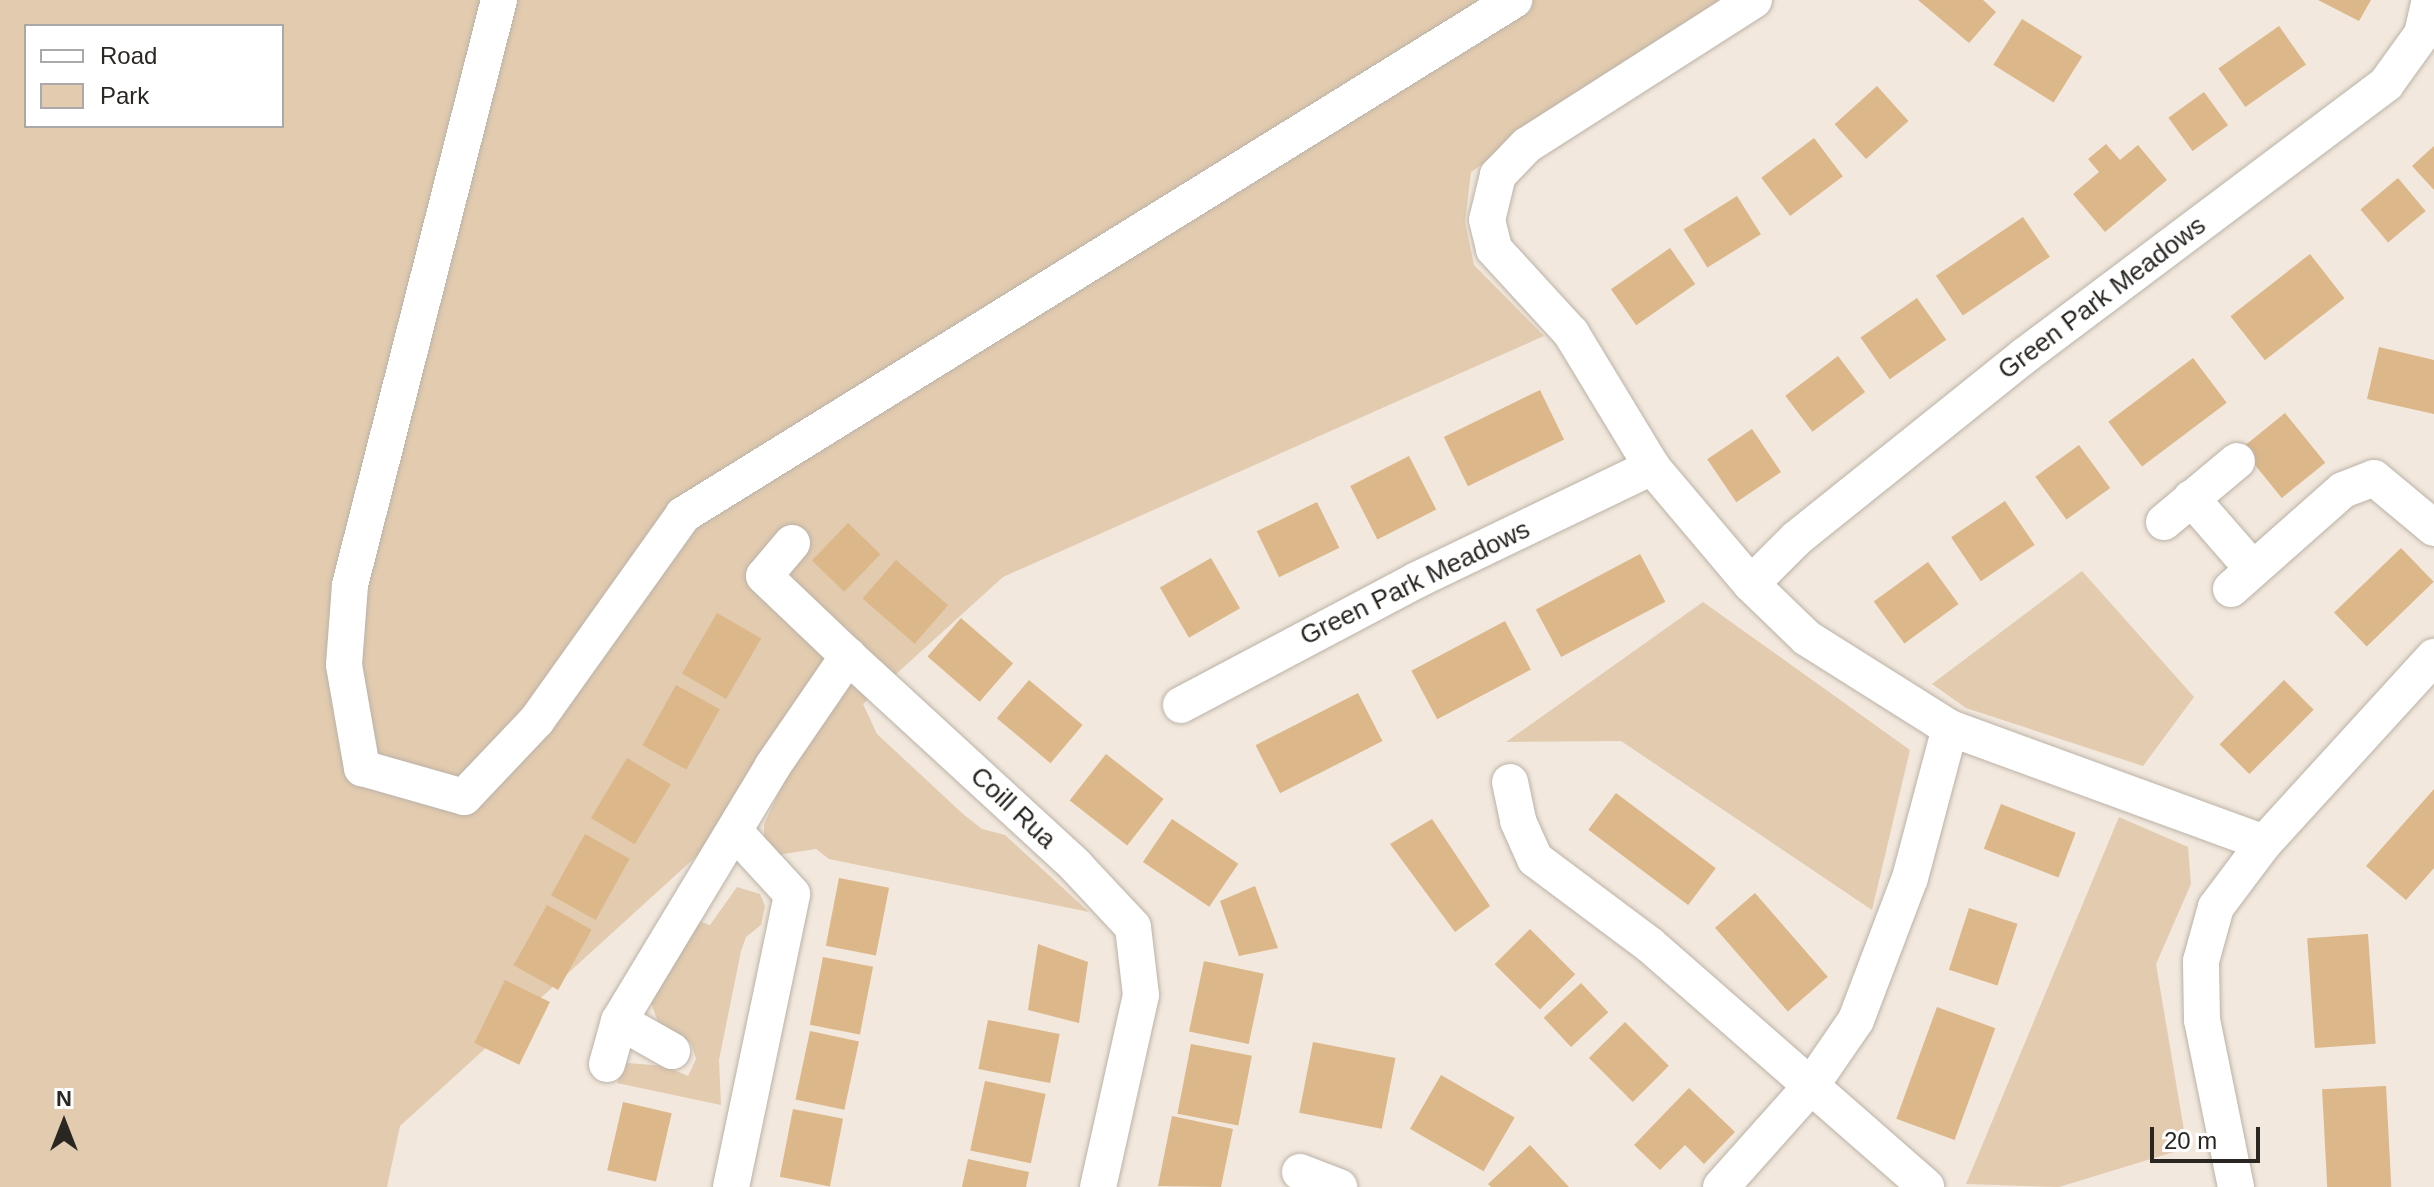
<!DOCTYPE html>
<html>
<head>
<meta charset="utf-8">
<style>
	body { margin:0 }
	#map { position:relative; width:2434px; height:1187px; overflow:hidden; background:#f2e8dd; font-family:Arial,sans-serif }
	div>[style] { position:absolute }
	.green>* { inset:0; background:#e2cbaf }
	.building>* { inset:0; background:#dcb789; transform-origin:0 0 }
	.roads { filter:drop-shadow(0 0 2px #bbb2a7) drop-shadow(0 0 2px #bbb2a7) }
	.minor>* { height:36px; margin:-18px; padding:0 18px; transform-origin:18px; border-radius:18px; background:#fff }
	span { translate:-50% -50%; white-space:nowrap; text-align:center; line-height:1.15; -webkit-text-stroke:6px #fff; paint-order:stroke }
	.street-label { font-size:26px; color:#2a2722 }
	.legend { position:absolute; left:24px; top:24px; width:260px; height:104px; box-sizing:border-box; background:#fff; border:2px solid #aaa9a7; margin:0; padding:10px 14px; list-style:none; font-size:24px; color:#2a2722 }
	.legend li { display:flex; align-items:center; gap:16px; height:40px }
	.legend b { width:40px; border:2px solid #aaa9a7 }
	.north { position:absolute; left:24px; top:1083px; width:80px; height:80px; -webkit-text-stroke:6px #fff; paint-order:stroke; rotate:0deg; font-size:22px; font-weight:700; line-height:32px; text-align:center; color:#2a2722 }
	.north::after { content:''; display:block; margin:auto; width:28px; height:36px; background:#2a2722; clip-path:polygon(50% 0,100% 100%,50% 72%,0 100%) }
	.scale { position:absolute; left:2150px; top:1127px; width:110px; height:36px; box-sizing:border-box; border:4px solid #2a2722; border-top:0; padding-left:10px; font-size:24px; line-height:28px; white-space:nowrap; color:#2a2722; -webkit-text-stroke:6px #fff; paint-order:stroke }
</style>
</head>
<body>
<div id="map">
	<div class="green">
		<div style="clip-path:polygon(evenodd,0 0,1729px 0,1471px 172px,1465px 222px,1474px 265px,1544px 336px,1003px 577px,863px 704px,877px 734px,963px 814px,982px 829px,1005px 835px,1089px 912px,829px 859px,816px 849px,777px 855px,764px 840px,764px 824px,788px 773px,400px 1126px,387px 1187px,0 1187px,0 0,26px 26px,282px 26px,282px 126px,26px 126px,26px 26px)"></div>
		<div style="clip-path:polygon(2082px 571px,2194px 697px,2143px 766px,1966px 708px,1932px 684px)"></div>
		<div style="clip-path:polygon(1703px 602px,1910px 750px,1872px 910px,1621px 741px,1506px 742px)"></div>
		<div style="clip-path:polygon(2119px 817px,2188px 847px,2191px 884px,2156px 964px,2187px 1148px,2059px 1187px,1966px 1184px)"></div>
		<div style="clip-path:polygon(737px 887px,760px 894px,765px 906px,761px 925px,746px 937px,741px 951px,719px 1060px,721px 1105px,617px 1083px,627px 1063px,665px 1066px,688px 1076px,696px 1059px,691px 1043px,658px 1022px,651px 1003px,698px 921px,710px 925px)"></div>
	</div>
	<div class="building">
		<div style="clip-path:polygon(1918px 0,1983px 0,1996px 12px,1969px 43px)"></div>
		<div style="clip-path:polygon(2318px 0,2371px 0,2359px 21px)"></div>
		<div style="left:2022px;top:19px;width:71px;height:54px;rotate:32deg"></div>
		<div style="left:2279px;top:26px;width:47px;height:74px;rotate:55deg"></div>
		<div style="left:1877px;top:86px;width:47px;height:57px;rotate:48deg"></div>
		<div style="left:2204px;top:92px;width:41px;height:44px;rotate:54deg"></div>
		<div style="left:1814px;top:138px;width:48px;height:66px;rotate:53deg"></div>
		<div style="clip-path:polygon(2106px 144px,2120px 160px,2138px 145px,2167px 180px,2105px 232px,2073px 194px,2099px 172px,2088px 159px)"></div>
		<div style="clip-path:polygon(2434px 146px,2434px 190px,2412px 166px)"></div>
		<div style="left:2398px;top:178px;width:43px;height:49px;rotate:50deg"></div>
		<div style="left:1737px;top:196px;width:45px;height:63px;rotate:58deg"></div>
		<div style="left:2023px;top:217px;width:48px;height:105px;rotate:56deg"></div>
		<div style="left:1670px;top:248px;width:44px;height:72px;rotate:55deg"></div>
		<div style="left:2310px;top:254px;width:56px;height:101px;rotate:52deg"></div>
		<div style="left:1917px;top:298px;width:51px;height:69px;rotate:55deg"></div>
		<div style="clip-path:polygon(2379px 347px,2434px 360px,2434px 414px,2367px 399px)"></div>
		<div style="left:1838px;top:356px;width:45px;height:66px;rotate:53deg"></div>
		<div style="left:2193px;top:358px;width:56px;height:106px;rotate:53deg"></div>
		<div style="left:1540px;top:390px;width:55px;height:107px;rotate:64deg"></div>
		<div style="left:2285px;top:413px;width:64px;height:56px;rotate:51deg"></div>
		<div style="left:1752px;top:429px;width:52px;height:54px;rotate:56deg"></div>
		<div style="left:2079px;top:445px;width:53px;height:54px;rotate:54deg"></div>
		<div style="left:1409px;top:456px;width:60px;height:66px;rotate:63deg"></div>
		<div style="left:2005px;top:501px;width:53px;height:65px;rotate:56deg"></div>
		<div style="left:1317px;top:502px;width:51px;height:67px;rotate:64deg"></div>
		<div style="left:848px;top:523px;width:45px;height:52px;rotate:44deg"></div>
		<div style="left:2401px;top:548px;width:47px;height:93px;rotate:46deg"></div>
		<div style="left:1640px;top:554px;width:54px;height:118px;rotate:62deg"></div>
		<div style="left:1211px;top:558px;width:58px;height:59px;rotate:60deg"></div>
		<div style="left:896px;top:560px;width:69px;height:51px;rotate:41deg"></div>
		<div style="left:1928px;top:562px;width:52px;height:67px;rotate:54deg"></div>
		<div style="left:717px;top:613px;width:51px;height:70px;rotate:30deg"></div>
		<div style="left:961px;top:618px;width:69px;height:51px;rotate:41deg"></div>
		<div style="left:1505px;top:621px;width:55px;height:106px;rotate:62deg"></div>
		<div style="left:1029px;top:680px;width:70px;height:50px;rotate:40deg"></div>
		<div style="left:2284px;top:680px;width:42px;height:91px;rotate:45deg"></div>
		<div style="left:676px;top:685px;width:50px;height:69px;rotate:29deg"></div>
		<div style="left:1358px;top:693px;width:54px;height:115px;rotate:63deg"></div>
		<div style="left:1106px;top:754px;width:73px;height:59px;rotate:38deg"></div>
		<div style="left:627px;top:758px;width:51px;height:70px;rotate:31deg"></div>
		<div style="clip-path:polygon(2434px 789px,2434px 868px,2406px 900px,2366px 866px)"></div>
		<div style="left:1616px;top:793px;width:125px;height:46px;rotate:37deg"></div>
		<div style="left:2001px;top:804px;width:80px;height:48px;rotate:21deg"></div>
		<div style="left:1172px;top:819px;width:80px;height:52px;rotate:34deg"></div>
		<div style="clip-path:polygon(1432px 819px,1490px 906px,1455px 932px,1390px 844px)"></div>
		<div style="left:585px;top:834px;width:51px;height:70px;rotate:29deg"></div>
		<div style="left:839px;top:878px;width:51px;height:69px;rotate:11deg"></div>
		<div style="clip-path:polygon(1255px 886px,1278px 948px,1239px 956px,1220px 901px)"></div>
		<div style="left:1755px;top:893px;width:111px;height:53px;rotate:49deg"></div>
		<div style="left:547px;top:905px;width:51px;height:69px;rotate:29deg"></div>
		<div style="left:1969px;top:908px;width:51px;height:65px;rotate:18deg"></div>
		<div style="left:1530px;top:929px;width:64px;height:50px;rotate:45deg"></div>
		<div style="left:2368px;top:934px;width:110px;height:61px;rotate:86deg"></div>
		<div style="clip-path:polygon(1038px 944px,1088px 962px,1079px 1023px,1028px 1010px)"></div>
		<div style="left:823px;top:957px;width:51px;height:69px;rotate:11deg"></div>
		<div style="left:1204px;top:961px;width:61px;height:72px;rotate:12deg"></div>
		<div style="left:505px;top:980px;width:50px;height:70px;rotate:26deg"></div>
		<div style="left:1581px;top:983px;width:40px;height:51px;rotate:47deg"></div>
		<div style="left:1937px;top:1007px;width:62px;height:119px;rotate:20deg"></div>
		<div style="left:988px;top:1020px;width:73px;height:50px;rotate:11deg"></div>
		<div style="left:1625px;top:1022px;width:62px;height:51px;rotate:45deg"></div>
		<div style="left:810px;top:1031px;width:50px;height:70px;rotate:12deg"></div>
		<div style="left:1313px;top:1042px;width:84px;height:72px;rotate:11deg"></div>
		<div style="left:1191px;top:1044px;width:62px;height:71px;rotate:11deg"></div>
		<div style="left:1441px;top:1075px;width:85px;height:62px;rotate:30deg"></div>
		<div style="left:985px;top:1081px;width:62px;height:71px;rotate:12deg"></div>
		<div style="left:2386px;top:1086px;width:101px;height:64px;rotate:87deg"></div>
		<div style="clip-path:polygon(1689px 1088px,1735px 1132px,1704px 1164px,1685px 1145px,1660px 1170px,1634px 1145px)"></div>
		<div style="left:623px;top:1102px;width:50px;height:70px;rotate:13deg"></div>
		<div style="left:793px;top:1109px;width:51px;height:69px;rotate:11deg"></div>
		<div style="clip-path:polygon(1172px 1116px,1233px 1129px,1221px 1187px,1158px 1186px)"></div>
		<div style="clip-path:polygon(1530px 1145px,1569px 1187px,1491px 1187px,1488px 1184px)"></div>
		<div style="clip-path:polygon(968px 1159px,1029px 1172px,1026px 1187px,962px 1187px)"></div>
	</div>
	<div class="roads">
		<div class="minor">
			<div style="left:499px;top:0;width:604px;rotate:104.29deg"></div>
			<div style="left:350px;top:585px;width:80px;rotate:94.3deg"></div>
			<div style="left:344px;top:665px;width:105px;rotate:80.1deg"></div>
			<div style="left:362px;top:768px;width:106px;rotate:15.9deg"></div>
			<div style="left:464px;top:797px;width:106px;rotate:-46.5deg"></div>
			<div style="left:537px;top:720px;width:252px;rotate:-54.5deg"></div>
			<div style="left:683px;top:515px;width:978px;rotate:-31.79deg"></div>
			<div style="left:1754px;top:0;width:269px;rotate:147.4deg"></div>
			<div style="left:1527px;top:145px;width:42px;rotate:134deg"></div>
			<div style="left:1498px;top:175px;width:46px;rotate:103.7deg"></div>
			<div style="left:1487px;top:220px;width:30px;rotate:76deg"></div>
			<div style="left:1494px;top:249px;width:114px;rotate:47.5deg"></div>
			<div style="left:1571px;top:333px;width:157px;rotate:58.8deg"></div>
			<div style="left:1652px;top:467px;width:153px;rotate:49.8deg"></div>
			<div style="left:1751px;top:584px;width:78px;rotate:44deg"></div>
			<div style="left:1807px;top:638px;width:169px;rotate:32.2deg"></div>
			<div style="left:1950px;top:728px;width:334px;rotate:20.1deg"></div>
			<div style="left:2191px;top:498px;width:94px;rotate:48.9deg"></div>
			<div style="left:2164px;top:522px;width:95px;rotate:-39.9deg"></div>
			<div style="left:792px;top:543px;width:43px;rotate:130.3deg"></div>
			<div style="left:764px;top:576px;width:116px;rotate:43.6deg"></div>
			<div style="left:1751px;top:584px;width:65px;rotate:-45deg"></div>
			<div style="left:1797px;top:538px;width:291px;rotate:-38.7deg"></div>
			<div style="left:2024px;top:356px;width:453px;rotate:-36.9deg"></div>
			<div style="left:2386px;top:84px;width:62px;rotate:-54.2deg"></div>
			<div style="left:2422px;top:34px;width:35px;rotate:-77deg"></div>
			<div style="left:2231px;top:589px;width:149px;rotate:-41.5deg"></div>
			<div style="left:2343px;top:490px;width:33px;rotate:-21deg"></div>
			<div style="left:2374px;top:478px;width:78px;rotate:39.8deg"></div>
			<div style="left:1181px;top:705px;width:267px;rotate:-27.9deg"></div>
			<div style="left:1417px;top:580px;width:261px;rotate:-25.7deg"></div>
			<div style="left:1510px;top:782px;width:40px;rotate:78deg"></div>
			<div style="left:1518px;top:821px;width:42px;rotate:65.9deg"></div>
			<div style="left:1535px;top:859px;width:144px;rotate:36.8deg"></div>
			<div style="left:1650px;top:945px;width:367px;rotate:41.2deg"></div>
			<div style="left:619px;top:1021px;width:61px;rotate:29.5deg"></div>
			<div style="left:607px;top:1064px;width:45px;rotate:-74.4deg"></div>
			<div style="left:619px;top:1021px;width:297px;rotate:-58.9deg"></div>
			<div style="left:772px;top:767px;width:135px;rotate:-55.6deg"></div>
			<div style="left:848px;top:656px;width:310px;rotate:42.6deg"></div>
			<div style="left:1076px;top:866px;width:83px;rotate:46.9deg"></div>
			<div style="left:1133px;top:927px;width:68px;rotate:83.3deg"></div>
			<div style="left:1141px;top:995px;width:197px;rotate:102.6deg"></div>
			<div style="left:1300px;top:1172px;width:42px;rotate:21deg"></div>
			<div style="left:731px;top:1187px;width:299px;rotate:-78.2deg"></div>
			<div style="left:792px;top:894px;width:83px;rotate:-132.6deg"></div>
			<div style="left:1721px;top:1187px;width:134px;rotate:-48.3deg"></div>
			<div style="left:1810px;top:1087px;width:81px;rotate:-55.5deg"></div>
			<div style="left:1856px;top:1020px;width:152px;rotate:-69.2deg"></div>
			<div style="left:1910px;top:878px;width:155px;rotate:-75.1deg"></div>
			<div style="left:2236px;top:1187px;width:170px;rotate:-101.5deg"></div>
			<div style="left:2202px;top:1020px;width:59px;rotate:-91deg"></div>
			<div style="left:2201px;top:961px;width:56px;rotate:-74.5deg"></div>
			<div style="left:2216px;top:907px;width:80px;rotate:-53.1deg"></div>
			<div style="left:2264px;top:843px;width:252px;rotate:-47.6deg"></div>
		</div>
	</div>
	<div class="street-label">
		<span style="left:2102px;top:298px;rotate:-37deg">Green Park Meadows</span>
		<span style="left:1415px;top:583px;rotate:-26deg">Green Park Meadows</span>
		<span style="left:1013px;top:808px;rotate:43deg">Coill Rua</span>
	</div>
	<ul class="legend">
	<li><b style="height:10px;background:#fff"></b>Road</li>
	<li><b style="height:22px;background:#e2cbaf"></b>Park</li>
	</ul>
	<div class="north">N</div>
	<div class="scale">20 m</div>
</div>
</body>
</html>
